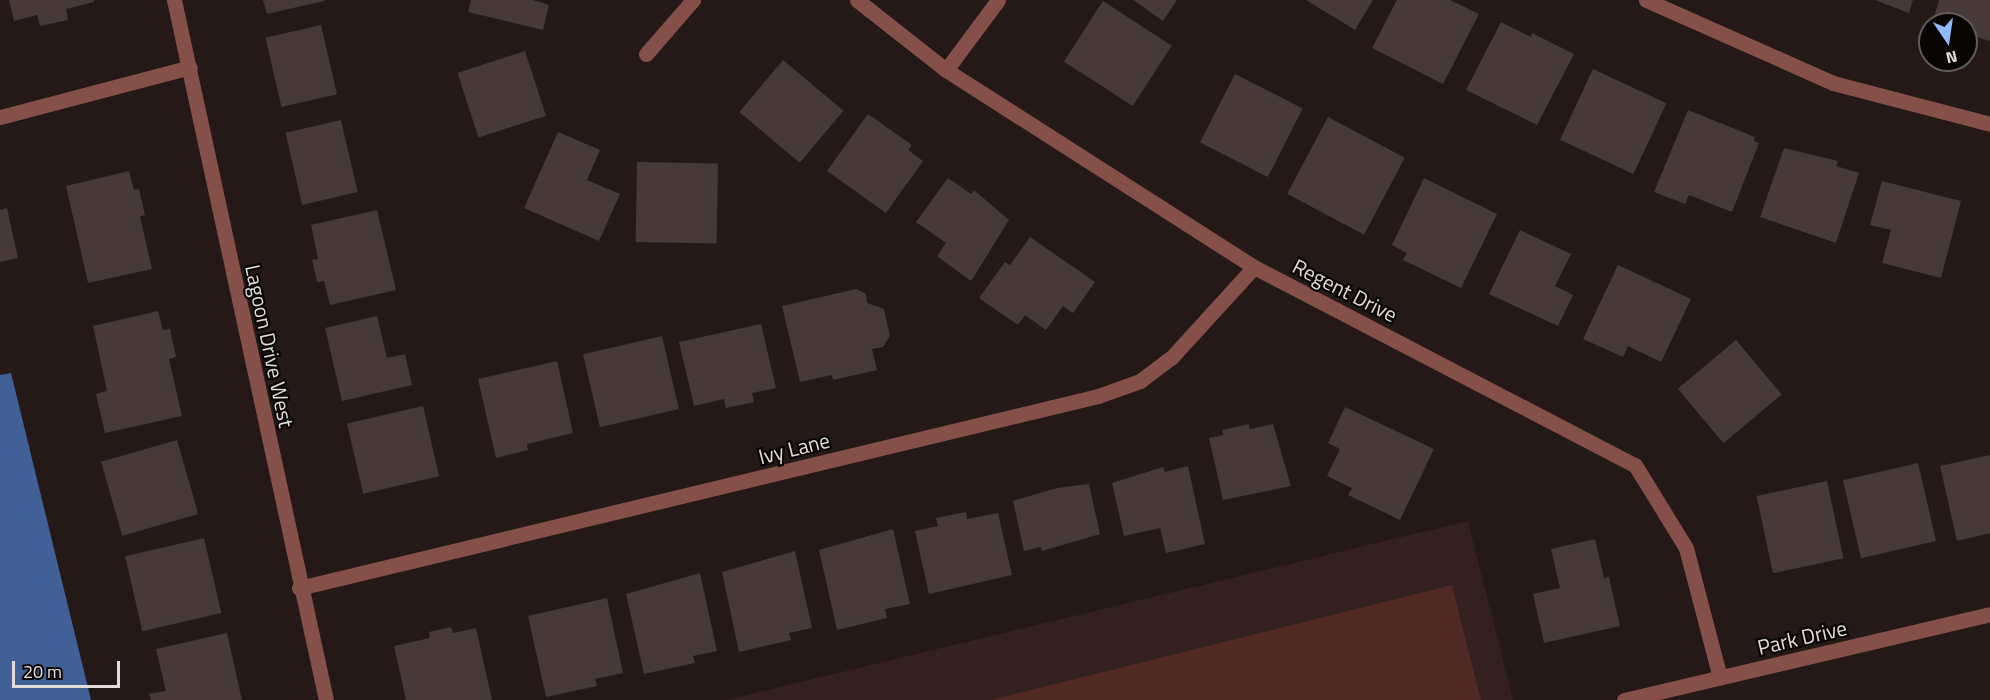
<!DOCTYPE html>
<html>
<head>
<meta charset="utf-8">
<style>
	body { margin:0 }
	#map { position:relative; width:1990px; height:700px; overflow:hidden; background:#241917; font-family:"Titillium Web",sans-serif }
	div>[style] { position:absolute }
	.built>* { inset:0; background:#33211f }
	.green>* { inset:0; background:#502924 }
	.water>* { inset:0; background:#416097 }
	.building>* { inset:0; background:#463938; transform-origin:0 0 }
	.street>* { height:15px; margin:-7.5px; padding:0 7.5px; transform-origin:7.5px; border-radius:7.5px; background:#845049 }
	span { translate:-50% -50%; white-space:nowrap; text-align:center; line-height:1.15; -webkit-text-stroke:4.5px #090505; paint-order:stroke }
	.street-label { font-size:21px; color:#e4dcdb }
	.north { position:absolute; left:1918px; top:12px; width:60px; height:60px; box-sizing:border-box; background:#090505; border:2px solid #615b5b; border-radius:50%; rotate:167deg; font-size:16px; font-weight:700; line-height:24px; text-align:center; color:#e4dcdb }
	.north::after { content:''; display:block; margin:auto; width:21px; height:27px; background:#90b8fd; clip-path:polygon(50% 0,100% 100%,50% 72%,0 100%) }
	.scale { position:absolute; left:12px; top:661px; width:108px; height:27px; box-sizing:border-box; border:3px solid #e4dcdb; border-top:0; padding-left:8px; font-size:18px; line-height:21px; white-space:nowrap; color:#e4dcdb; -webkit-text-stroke:4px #090505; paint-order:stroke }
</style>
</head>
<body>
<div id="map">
	<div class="built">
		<div style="clip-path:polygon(1468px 521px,1513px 700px,726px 700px)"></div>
	</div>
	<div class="green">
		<div style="clip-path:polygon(1452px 585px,1481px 700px,991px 700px)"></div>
	</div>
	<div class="water">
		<div style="clip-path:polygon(11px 373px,91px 700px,0 700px,0 375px)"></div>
	</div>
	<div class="building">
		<div style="clip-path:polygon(9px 0,94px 0,94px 2px,66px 9px,68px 20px,40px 26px,37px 15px,14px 21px)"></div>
		<div style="clip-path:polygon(263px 0,324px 0,324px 1px,267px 14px)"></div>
		<div style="clip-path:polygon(471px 0,533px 0,549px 5px,543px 30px,468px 12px)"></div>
		<div style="clip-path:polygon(1133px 0,1177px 0,1163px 21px)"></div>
		<div style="clip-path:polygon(1306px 0,1373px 0,1355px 30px)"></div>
		<div style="clip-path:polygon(1397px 0,1450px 0,1479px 14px,1443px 84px,1372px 48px)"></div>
		<div style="clip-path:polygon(1875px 0,1913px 0,1909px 13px)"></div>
		<div style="clip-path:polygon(1939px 0,1990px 0,1990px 41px,1966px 34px,1966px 24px,1932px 24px)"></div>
		<div style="left:1103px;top:1px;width:82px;height:72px;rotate:33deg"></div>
		<div style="clip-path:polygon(1501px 22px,1531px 37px,1532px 33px,1574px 54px,1537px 125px,1466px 90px)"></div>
		<div style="left:321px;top:25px;width:71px;height:57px;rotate:77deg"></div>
		<div style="left:525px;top:51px;width:68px;height:71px;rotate:72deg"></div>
		<div style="left:783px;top:60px;width:79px;height:68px;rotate:40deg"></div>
		<div style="left:1593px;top:69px;width:81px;height:78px;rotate:25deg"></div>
		<div style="left:1235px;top:74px;width:76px;height:77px;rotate:27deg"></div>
		<div style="clip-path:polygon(1688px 110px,1755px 137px,1754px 141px,1759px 143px,1732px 212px,1689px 195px,1685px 204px,1654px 192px)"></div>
		<div style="clip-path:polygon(868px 114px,912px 145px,908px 150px,923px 161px,886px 213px,827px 171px)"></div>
		<div style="left:1328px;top:117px;width:87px;height:87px;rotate:28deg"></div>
		<div style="left:341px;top:120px;width:74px;height:57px;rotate:77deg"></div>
		<div style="clip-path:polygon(558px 132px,600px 150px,587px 180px,620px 194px,599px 241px,524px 208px)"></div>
		<div style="clip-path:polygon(1784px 148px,1838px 161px,1836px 166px,1859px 173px,1836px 243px,1760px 217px)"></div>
		<div style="left:637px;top:162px;width:81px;height:80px;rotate:1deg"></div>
		<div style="clip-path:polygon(129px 171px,134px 190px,139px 189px,145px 215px,140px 216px,152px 269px,88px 283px,66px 186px)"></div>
		<div style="clip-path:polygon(948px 178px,971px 194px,974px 190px,1009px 220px,971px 281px,937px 256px,946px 243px,916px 222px)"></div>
		<div style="clip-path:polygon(1424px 178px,1497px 214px,1461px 288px,1403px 260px,1407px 253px,1392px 245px)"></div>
		<div style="clip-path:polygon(1882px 181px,1961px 201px,1941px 278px,1882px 263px,1891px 230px,1870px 225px)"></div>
		<div style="clip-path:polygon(7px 208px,18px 258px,0 262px,0 210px)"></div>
		<div style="clip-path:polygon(377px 210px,396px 290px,330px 305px,324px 281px,317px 282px,312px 260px,318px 259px,311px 225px)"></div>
		<div style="clip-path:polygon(1520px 230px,1571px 254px,1555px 286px,1573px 295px,1558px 326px,1489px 294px)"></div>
		<div style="clip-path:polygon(1030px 237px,1095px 282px,1073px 313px,1063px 306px,1046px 330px,1025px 315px,1018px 325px,979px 298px,1005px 262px,1010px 265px)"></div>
		<div style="clip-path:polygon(1618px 265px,1691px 299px,1661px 362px,1628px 346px,1623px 357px,1583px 339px)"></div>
		<div style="clip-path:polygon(856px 289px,866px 294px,867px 303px,884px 309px,890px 336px,883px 347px,872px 349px,877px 370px,833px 380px,832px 375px,800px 382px,782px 306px)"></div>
		<div style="clip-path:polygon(158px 311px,163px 330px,170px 329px,176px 357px,169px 359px,182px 416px,105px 433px,96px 394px,107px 391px,93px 326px)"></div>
		<div style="clip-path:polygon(377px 316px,387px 358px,405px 354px,412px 385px,342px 401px,325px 328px)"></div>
		<div style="clip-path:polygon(761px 324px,776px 388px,752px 393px,754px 402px,726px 408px,724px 399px,694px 406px,679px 342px)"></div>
		<div style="left:662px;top:336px;width:75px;height:81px;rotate:77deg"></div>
		<div style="left:1736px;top:340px;width:71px;height:76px;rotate:50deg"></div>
		<div style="clip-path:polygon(557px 361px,573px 433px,527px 444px,528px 450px,496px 458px,478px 379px)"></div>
		<div style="left:423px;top:406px;width:72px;height:78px;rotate:77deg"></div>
		<div style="clip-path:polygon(1345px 407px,1434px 449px,1400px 520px,1348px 495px,1352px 488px,1327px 476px,1340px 449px,1328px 443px)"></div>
		<div style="clip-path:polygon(1249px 424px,1250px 429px,1273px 424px,1291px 486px,1223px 500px,1209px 438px,1223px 435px,1222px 430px)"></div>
		<div style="left:177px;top:440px;width:77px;height:79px;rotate:74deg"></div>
		<div style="clip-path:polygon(1990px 455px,1990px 533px,1957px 541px,1940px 466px)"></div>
		<div style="left:1918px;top:463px;width:80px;height:77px;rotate:77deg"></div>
		<div style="clip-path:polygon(1188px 466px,1205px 544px,1166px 553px,1160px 528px,1124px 536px,1112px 483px,1163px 467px,1165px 472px)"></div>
		<div style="left:1827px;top:481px;width:79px;height:72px;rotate:78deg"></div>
		<div style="clip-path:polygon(1089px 484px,1100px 534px,1042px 551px,1041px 547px,1024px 551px,1013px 501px,1057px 488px)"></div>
		<div style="clip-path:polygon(966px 512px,967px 519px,998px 513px,1012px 575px,929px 594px,915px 531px,938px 526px,936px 518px)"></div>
		<div style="clip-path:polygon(893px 529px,910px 604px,885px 609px,887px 618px,837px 630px,819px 550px)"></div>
		<div style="left:204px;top:538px;width:77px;height:81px;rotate:77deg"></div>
		<div style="clip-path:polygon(1595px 539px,1604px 578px,1609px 577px,1620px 626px,1544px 643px,1533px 594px,1560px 588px,1551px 549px)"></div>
		<div style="clip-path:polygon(795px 551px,812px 628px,789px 633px,791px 640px,739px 652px,722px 572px)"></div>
		<div style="clip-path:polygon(700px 573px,717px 651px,693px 656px,695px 663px,644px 674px,626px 594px)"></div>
		<div style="clip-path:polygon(607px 598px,623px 673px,595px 679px,597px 686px,546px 697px,528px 616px)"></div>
		<div style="clip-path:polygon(451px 627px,453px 633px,476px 628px,492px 700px,406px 700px,394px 646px,430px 638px,429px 632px)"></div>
		<div style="clip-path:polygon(227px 633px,242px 700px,151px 700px,149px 694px,166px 691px,156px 649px)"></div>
	</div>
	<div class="street">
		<div style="left:174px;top:0;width:716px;rotate:77.75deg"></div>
		<div style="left:857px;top:0;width:113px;rotate:38.2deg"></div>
		<div style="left:946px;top:70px;width:366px;rotate:32.6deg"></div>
		<div style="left:1254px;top:267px;width:429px;rotate:27.5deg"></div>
		<div style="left:1635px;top:465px;width:97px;rotate:58.4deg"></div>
		<div style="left:1686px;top:548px;width:134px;rotate:75.3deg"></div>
		<div style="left:1646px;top:0;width:205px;rotate:23.9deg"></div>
		<div style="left:1833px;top:83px;width:162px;rotate:14.6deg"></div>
		<div style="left:646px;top:54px;width:72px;rotate:-49deg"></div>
		<div style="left:946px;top:70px;width:87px;rotate:-53.4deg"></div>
		<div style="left:0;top:117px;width:196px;rotate:-14.7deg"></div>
		<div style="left:299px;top:588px;width:822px;rotate:-13.51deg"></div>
		<div style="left:1098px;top:396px;width:45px;rotate:-19.7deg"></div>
		<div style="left:1140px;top:381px;width:39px;rotate:-37deg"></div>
		<div style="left:1171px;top:358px;width:123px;rotate:-47.6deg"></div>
		<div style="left:1624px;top:700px;width:376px;rotate:-13.2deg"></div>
	</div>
	<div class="street-label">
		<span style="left:1345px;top:290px;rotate:27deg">Regent Drive</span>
		<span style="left:270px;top:346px;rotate:78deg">Lagoon Drive West</span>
		<span style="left:794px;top:448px;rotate:-14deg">Ivy Lane</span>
		<span style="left:1802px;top:637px;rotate:-13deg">Park Drive</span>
	</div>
	<div class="north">N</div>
	<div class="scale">20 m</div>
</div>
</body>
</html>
